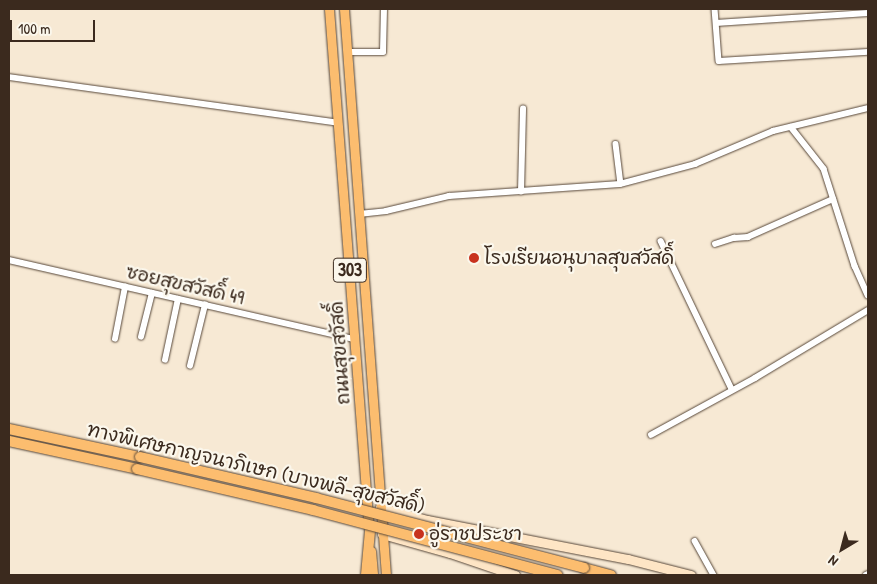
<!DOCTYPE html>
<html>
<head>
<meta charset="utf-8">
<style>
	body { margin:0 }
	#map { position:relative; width:877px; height:584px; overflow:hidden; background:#f7e9d4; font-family:"Patrick Hand","Playpen Sans Thai",sans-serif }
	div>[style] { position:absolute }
	.roads { filter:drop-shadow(0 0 1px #574739) drop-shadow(0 0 1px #574739) }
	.minor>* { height:5.5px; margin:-2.75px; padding:0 2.75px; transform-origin:2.75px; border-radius:2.75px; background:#fff }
	.secondary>* { height:9px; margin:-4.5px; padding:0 4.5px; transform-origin:4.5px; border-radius:4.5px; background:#fee5c5 }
	.primary>* { height:9px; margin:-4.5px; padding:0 4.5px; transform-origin:4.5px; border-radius:4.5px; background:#fcbd6f }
	.motorway>* { height:10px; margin:-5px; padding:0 5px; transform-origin:5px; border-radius:5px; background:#fcbd6f }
	.bridges { filter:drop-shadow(0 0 1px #574739) drop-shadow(0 0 1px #574739) }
	.motorway-bridge>* { height:10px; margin:-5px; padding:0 5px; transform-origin:5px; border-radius:5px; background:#fcbd6f }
	.dots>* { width:14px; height:14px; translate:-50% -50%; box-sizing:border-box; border:2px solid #fbf7ec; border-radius:50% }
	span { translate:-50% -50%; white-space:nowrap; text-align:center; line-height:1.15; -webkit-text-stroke:4.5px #fbf7ec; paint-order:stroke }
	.shield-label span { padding:1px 4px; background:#fbf7ec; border:1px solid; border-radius:4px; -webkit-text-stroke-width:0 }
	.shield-label { font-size:18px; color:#3b2a1e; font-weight:700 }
	.poi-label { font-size:19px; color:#3b2a1e }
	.left { translate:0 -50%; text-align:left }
	.street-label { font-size:19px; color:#3b2a1e }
	.frame { position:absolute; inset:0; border:10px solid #3b2a1e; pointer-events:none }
	.north { position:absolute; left:817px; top:524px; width:50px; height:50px; -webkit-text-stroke:4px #fbf7ec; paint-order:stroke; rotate:217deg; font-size:14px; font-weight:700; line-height:20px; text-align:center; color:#3b2a1e }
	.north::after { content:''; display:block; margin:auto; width:18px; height:22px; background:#3b2a1e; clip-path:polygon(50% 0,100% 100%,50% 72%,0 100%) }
	.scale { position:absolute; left:10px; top:20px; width:85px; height:22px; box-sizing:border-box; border:2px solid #3b2a1e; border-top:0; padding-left:6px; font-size:15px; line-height:18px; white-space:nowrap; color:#3b2a1e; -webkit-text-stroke:4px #fbf7ec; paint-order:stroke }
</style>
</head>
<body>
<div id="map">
	<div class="roads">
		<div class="minor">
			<div style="left:715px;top:9px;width:52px;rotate:85.6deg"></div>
			<div style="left:719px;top:61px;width:149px;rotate:-3.5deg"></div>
			<div style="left:716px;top:23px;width:152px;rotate:-3.8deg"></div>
			<div style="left:347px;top:52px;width:36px"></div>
			<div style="left:383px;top:52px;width:43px;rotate:-88.7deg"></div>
			<div style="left:9px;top:77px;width:333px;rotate:7.9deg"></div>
			<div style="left:791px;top:127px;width:53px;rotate:51.8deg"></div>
			<div style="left:824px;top:169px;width:102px;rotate:72.3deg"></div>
			<div style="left:855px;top:266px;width:32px;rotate:66deg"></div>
			<div style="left:616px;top:144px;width:39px;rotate:83deg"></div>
			<div style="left:521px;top:192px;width:83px;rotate:-88.6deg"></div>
			<div style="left:359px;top:214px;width:27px;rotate:-6deg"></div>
			<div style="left:386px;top:211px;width:65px;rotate:-13.4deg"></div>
			<div style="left:449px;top:196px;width:171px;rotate:-4deg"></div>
			<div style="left:620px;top:184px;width:78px;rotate:-14.9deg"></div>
			<div style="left:695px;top:164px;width:85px;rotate:-22.9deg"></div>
			<div style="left:773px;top:131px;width:98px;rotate:-13.6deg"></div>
			<div style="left:661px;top:241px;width:164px;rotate:64.4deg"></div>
			<div style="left:715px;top:244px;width:20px;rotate:-18deg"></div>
			<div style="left:734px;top:238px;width:14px;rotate:-4deg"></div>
			<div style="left:748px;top:237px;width:93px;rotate:-24.1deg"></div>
			<div style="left:9px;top:260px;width:355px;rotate:12.9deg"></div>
			<div style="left:141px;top:337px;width:45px;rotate:-76deg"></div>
			<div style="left:115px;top:339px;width:53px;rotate:-79.1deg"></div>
			<div style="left:165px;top:360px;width:62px;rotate:-78deg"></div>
			<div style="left:190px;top:366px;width:63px;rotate:-76.2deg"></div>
			<div style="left:651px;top:435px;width:119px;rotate:-28.7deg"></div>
			<div style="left:755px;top:378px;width:132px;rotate:-31deg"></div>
			<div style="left:695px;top:541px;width:39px;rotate:61deg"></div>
			<div style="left:866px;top:575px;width:2px;rotate:-27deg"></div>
		</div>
		<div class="secondary">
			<div style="left:380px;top:507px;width:49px;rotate:15.5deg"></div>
			<div style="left:427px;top:520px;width:205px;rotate:11deg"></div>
			<div style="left:628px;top:559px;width:65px;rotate:14.3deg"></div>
			<div style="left:382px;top:534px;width:71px;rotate:15.6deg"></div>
			<div style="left:450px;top:553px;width:69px;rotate:18.7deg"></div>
		</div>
		<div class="primary">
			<div style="left:329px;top:9px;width:523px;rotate:85.61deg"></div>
			<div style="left:344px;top:9px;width:568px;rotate:85.76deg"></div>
			<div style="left:371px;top:551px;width:24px;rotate:85deg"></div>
		</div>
		<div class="motorway">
			<div style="left:9px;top:429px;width:134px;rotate:12.1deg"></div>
			<div style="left:9px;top:441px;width:131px;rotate:12.3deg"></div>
			<div style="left:584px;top:568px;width:28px;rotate:15deg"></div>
			<div style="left:366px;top:575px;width:44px;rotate:-84.8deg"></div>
		</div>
	</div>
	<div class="bridges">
		<div class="motorway-bridge">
			<div style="left:140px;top:457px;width:181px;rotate:13.1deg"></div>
			<div style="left:316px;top:498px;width:277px;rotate:14.6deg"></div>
			<div style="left:137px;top:469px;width:181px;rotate:13.1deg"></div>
			<div style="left:313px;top:510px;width:253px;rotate:14.9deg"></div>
		</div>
	</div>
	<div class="dots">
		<div style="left:474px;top:258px;background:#c8321e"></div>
		<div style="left:419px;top:534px;background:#c8321e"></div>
	</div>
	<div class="shield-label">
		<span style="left:350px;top:270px">303</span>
	</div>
	<div class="poi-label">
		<span class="left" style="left:484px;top:258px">โรงเรียนอนุบาลสุขสวัสดิ์</span>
		<span class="left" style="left:429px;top:534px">อู่ราชประชา</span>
	</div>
	<div class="street-label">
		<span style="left:185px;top:285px;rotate:13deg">ซอยสุขสวัสดิ์ 49</span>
		<span style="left:340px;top:353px;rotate:-94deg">ถนนสุขสวัสดิ์</span>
		<span style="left:256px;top:468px;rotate:13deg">ทางพิเศษกาญจนาภิเษก (บางพลี-สุขสวัสดิ์)</span>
	</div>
	<div class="frame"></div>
	<div class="north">N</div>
	<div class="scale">100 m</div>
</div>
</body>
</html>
